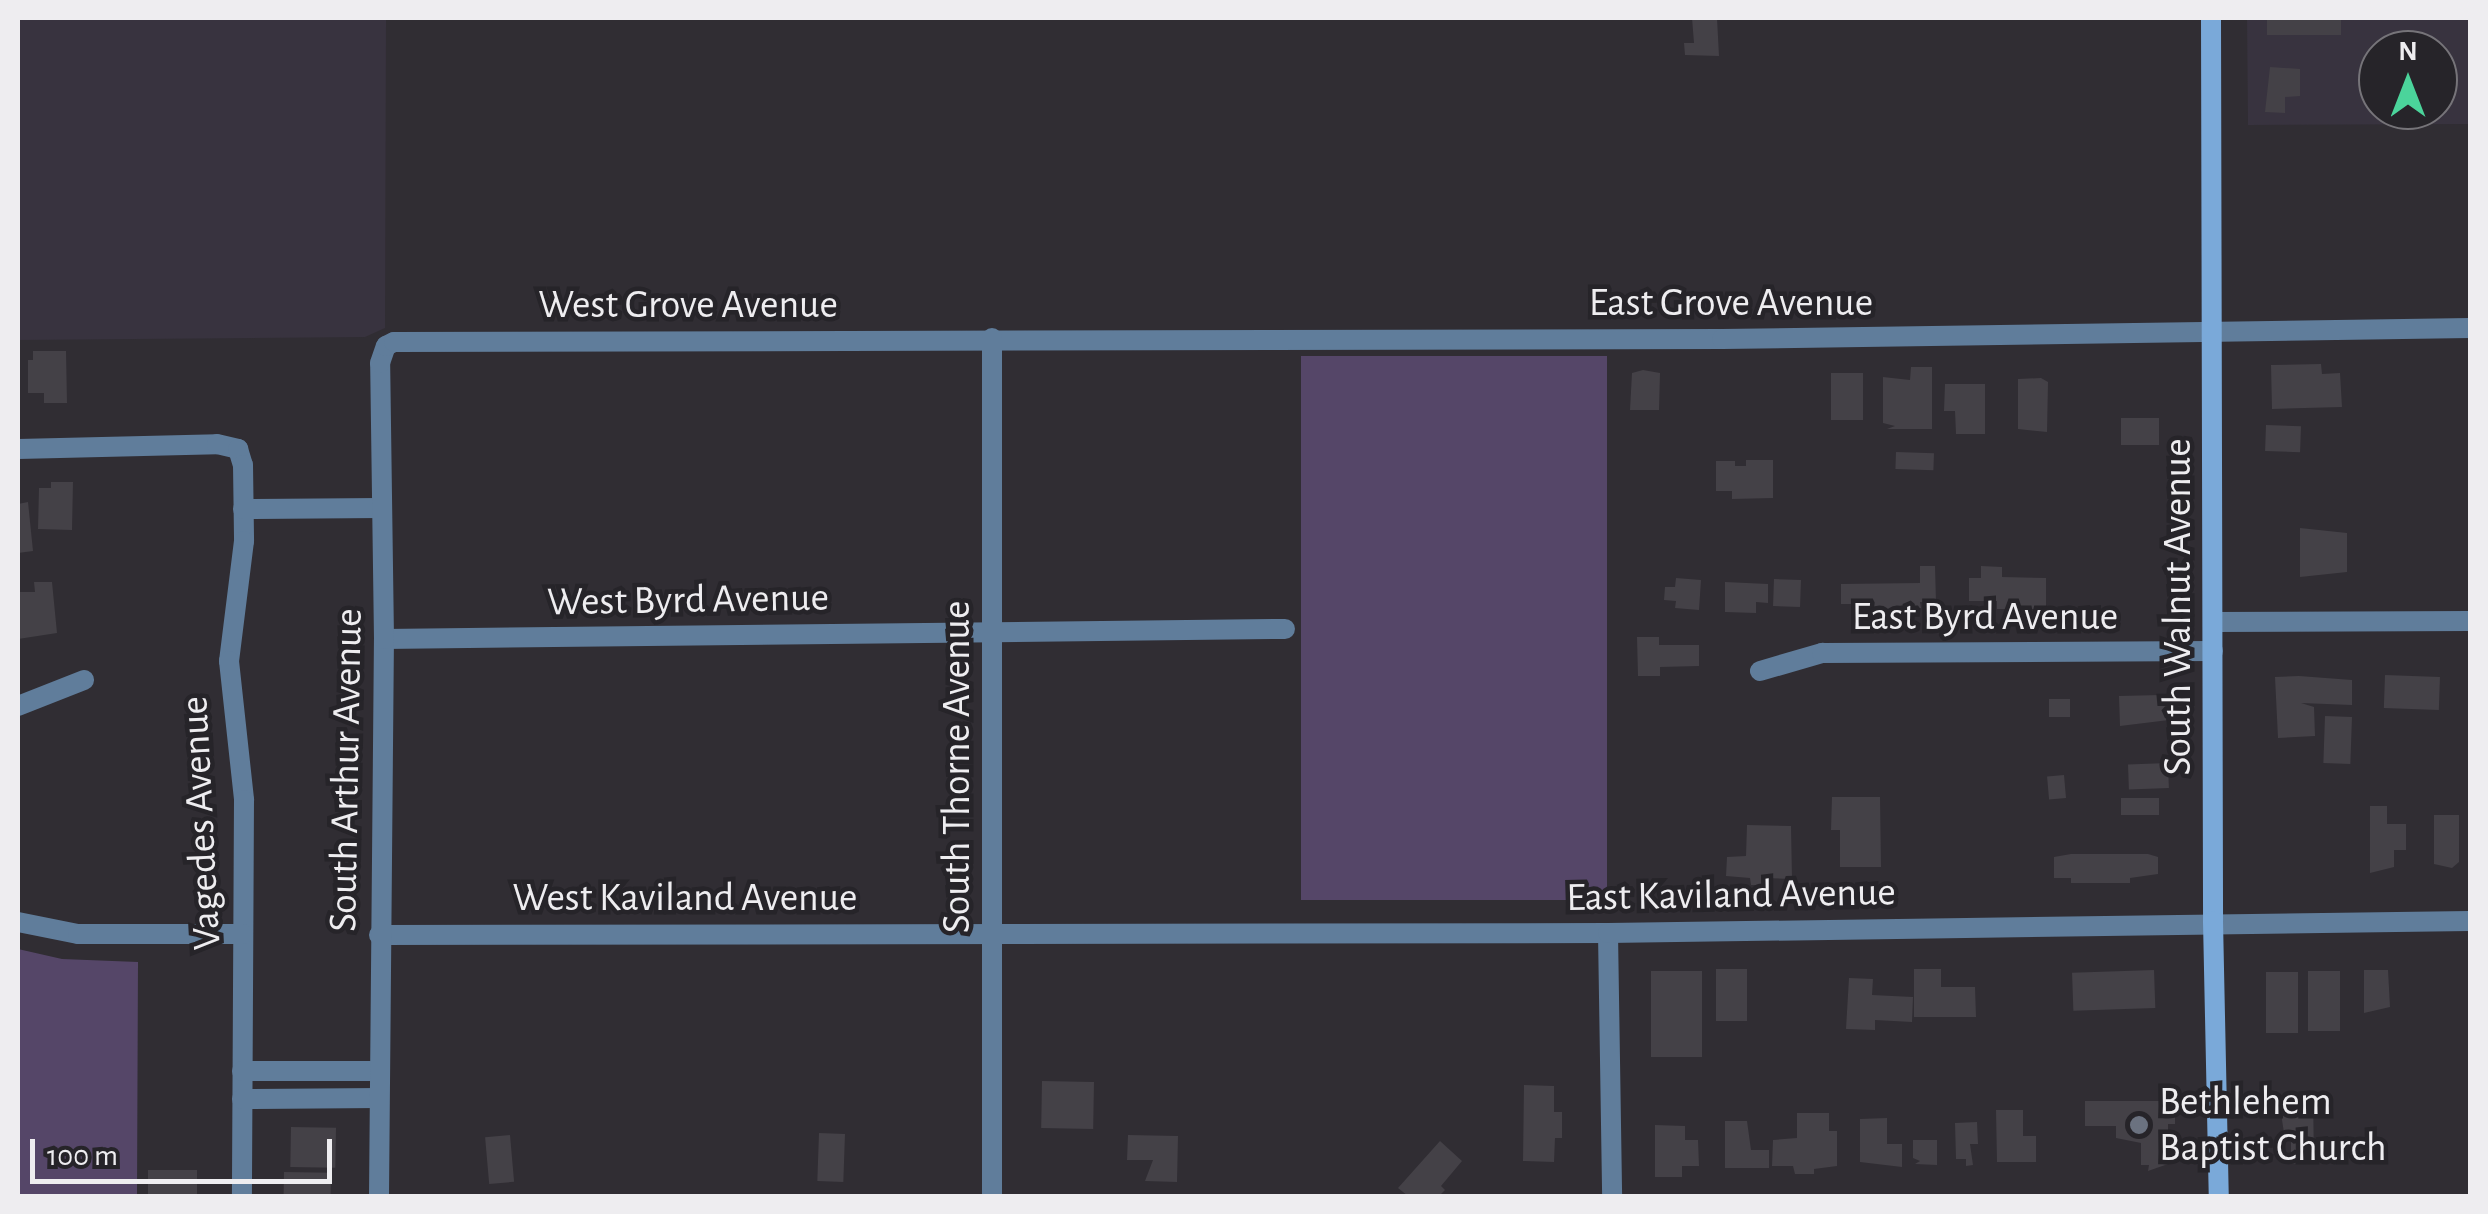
<!DOCTYPE html>
<html>
<head>
<meta charset="utf-8">
<style>
	body { margin:0 }
	#map { position:relative; width:2488px; height:1214px; overflow:hidden; background:#302d33; font-family:"Alegreya Sans",sans-serif }
	div>[style] { position:absolute }
	.built>* { inset:0; background:#38333f }
	.green>* { inset:0; background:#554668; transform-origin:0 0 }
	.building>* { inset:0; background:#444147; transform-origin:0 0 }
	.street>* { height:20px; margin:-10px; padding:0 10px; transform-origin:10px; border-radius:10px; background:#607d9b }
	.secondary>* { height:20px; margin:-10px; padding:0 10px; transform-origin:10px; border-radius:10px; background:#7aa9d9 }
	.dots>* { width:28px; height:28px; translate:-50% -50%; box-sizing:border-box; border:5px solid #262429; border-radius:50% }
	span { translate:-50% -50%; white-space:nowrap; text-align:center; line-height:1.15; -webkit-text-stroke:9px #262429; paint-order:stroke }
	.street-label { font-size:40px; color:#eeedf0 }
	.poi-label { font-size:40px; color:#eeedf0 }
	.left { translate:0 -50%; text-align:left }
	.frame { position:absolute; inset:0; border:20px solid #eeedf0; pointer-events:none }
	.north { position:absolute; left:2358px; top:30px; width:100px; height:100px; box-sizing:border-box; background:#262429; border:2px solid #767479; border-radius:50%; rotate:0deg; font-size:28px; font-weight:700; line-height:40px; text-align:center; color:#eeedf0 }
	.north::after { content:''; display:block; margin:auto; width:35px; height:45px; background:#4bd49b; clip-path:polygon(50% 0,100% 100%,50% 72%,0 100%) }
	.scale { position:absolute; left:30px; top:1139px; width:302px; height:45px; box-sizing:border-box; border:5px solid #eeedf0; border-top:0; padding-left:12px; font-size:30px; line-height:35px; white-space:nowrap; color:#eeedf0; -webkit-text-stroke:8px #262429; paint-order:stroke }
</style>
</head>
<body>
<div id="map">
	<div class="built">
		<div style="clip-path:polygon(18px 18px,386px 18px,385px 328px,365px 337px,18px 340px)"></div>
		<div style="clip-path:polygon(evenodd,2247px 18px,2470px 18px,2470px 124px,2248px 125px,2247px 18px,2378px 50px,2438px 50px,2438px 110px,2378px 110px,2378px 50px)"></div>
	</div>
	<div class="green">
		<div style="left:1607px;top:356px;width:544px;height:306px;rotate:90deg"></div>
		<div style="clip-path:polygon(18px 949px,62px 959px,138px 962px,137px 1196px,18px 1196px)"></div>
	</div>
	<div class="building">
		<div style="clip-path:polygon(1692px 18px,1717px 18px,1719px 56px,1685px 55px,1684px 43px,1694px 43px)"></div>
		<div style="left:2267px;top:18px;width:74px;height:17px"></div>
		<div style="clip-path:polygon(2270px 67px,2300px 69px,2300px 96px,2285px 97px,2285px 113px,2265px 112px)"></div>
		<div style="clip-path:polygon(33px 351px,66px 351px,67px 403px,44px 403px,44px 393px,28px 393px,28px 360px,33px 360px)"></div>
		<div style="clip-path:polygon(2321px 364px,2322px 374px,2340px 373px,2342px 407px,2272px 409px,2271px 365px)"></div>
		<div style="clip-path:polygon(1911px 367px,1932px 367px,1932px 429px,1887px 429px,1895px 426px,1883px 423px,1883px 377px,1910px 380px)"></div>
		<div style="clip-path:polygon(1643px 370px,1660px 373px,1659px 410px,1630px 410px,1632px 373px)"></div>
		<div style="left:1831px;top:373px;width:32px;height:47px"></div>
		<div style="clip-path:polygon(2041px 378px,2048px 382px,2047px 432px,2018px 429px,2018px 379px)"></div>
		<div style="clip-path:polygon(1945px 384px,1985px 384px,1985px 434px,1956px 434px,1955px 411px,1944px 411px)"></div>
		<div style="left:2159px;top:418px;width:27px;height:38px;rotate:90deg"></div>
		<div style="left:2266px;top:425px;width:35px;height:26px;rotate:2deg"></div>
		<div style="left:1896px;top:452px;width:38px;height:17px;rotate:2deg"></div>
		<div style="clip-path:polygon(1746px 460px,1773px 460px,1773px 498px,1732px 499px,1732px 491px,1716px 491px,1716px 461px,1735px 461px,1735px 466px,1746px 466px)"></div>
		<div style="clip-path:polygon(51px 482px,73px 482px,72px 530px,38px 529px,39px 488px,51px 488px)"></div>
		<div style="clip-path:polygon(28px 502px,33px 551px,18px 553px,18px 504px)"></div>
		<div style="clip-path:polygon(2300px 528px,2347px 533px,2347px 572px,2300px 577px)"></div>
		<div style="clip-path:polygon(1920px 566px,1935px 566px,1936px 602px,1920px 602px,1921px 608px,1859px 609px,1859px 604px,1841px 604px,1841px 584px,1920px 583px)"></div>
		<div style="clip-path:polygon(1981px 566px,2002px 567px,2002px 577px,2046px 578px,2046px 609px,1997px 609px,1997px 601px,1969px 601px,1969px 578px,1981px 578px)"></div>
		<div style="clip-path:polygon(1676px 578px,1701px 580px,1699px 610px,1675px 608px,1676px 601px,1664px 600px,1665px 587px,1675px 587px)"></div>
		<div style="left:1774px;top:579px;width:27px;height:27px;rotate:2deg"></div>
		<div style="clip-path:polygon(34px 582px,52px 582px,57px 633px,18px 639px,18px 592px,35px 592px)"></div>
		<div style="clip-path:polygon(1725px 582px,1768px 584px,1768px 603px,1756px 602px,1756px 613px,1725px 612px)"></div>
		<div style="clip-path:polygon(1637px 637px,1659px 637px,1659px 645px,1699px 645px,1699px 666px,1660px 667px,1660px 676px,1638px 676px)"></div>
		<div style="left:2385px;top:675px;width:55px;height:33px;rotate:2deg"></div>
		<div style="clip-path:polygon(2299px 676px,2352px 680px,2352px 705px,2301px 703px,2314px 707px,2315px 736px,2278px 738px,2275px 677px)"></div>
		<div style="clip-path:polygon(2161px 695px,2162px 701px,2169px 700px,2169px 720px,2120px 726px,2119px 696px)"></div>
		<div style="left:2049px;top:699px;width:21px;height:18px"></div>
		<div style="left:2325px;top:716px;width:27px;height:47px;rotate:2deg"></div>
		<div style="left:2168px;top:763px;width:25px;height:40px;rotate:88deg"></div>
		<div style="left:2064px;top:775px;width:23px;height:17px;rotate:85deg"></div>
		<div style="clip-path:polygon(1832px 797px,1880px 797px,1881px 867px,1840px 867px,1840px 830px,1831px 830px)"></div>
		<div style="left:2121px;top:798px;width:38px;height:17px"></div>
		<div style="clip-path:polygon(2370px 806px,2387px 806px,2387px 824px,2406px 824px,2406px 850px,2394px 850px,2394px 867px,2370px 873px)"></div>
		<div style="clip-path:polygon(2434px 815px,2459px 815px,2459px 862px,2452px 868px,2434px 864px)"></div>
		<div style="clip-path:polygon(1747px 825px,1791px 826px,1792px 879px,1765px 878px,1763px 885px,1751px 885px,1750px 878px,1726px 876px,1727px 857px,1746px 856px)"></div>
		<div style="clip-path:polygon(2071px 854px,2148px 854px,2158px 857px,2158px 874px,2130px 878px,2130px 883px,2071px 883px,2071px 878px,2054px 878px,2054px 857px)"></div>
		<div style="left:1716px;top:969px;width:31px;height:52px"></div>
		<div style="clip-path:polygon(1914px 969px,1941px 969px,1941px 987px,1975px 987px,1976px 1017px,1914px 1017px)"></div>
		<div style="left:2154px;top:970px;width:38px;height:82px;rotate:88deg"></div>
		<div style="clip-path:polygon(2364px 970px,2388px 970px,2390px 1007px,2364px 1013px)"></div>
		<div style="left:1651px;top:971px;width:51px;height:86px"></div>
		<div style="left:2308px;top:971px;width:32px;height:60px"></div>
		<div style="left:2266px;top:972px;width:32px;height:61px"></div>
		<div style="clip-path:polygon(1849px 978px,1873px 979px,1872px 995px,1913px 997px,1912px 1022px,1875px 1020px,1875px 1030px,1846px 1029px)"></div>
		<div style="left:1042px;top:1081px;width:52px;height:47px;rotate:1deg"></div>
		<div style="clip-path:polygon(1524px 1085px,1554px 1086px,1554px 1112px,1562px 1112px,1562px 1138px,1555px 1138px,1554px 1162px,1523px 1161px)"></div>
		<div style="clip-path:polygon(2313px 1093px,2314px 1162px,2291px 1164px,2291px 1139px,2285px 1139px,2282px 1120px,2282px 1094px)"></div>
		<div style="clip-path:polygon(2085px 1101px,2175px 1101px,2175px 1124px,2168px 1124px,2168px 1164px,2148px 1171px,2149px 1165px,2141px 1165px,2141px 1143px,2116px 1138px,2116px 1126px,2085px 1126px)"></div>
		<div style="clip-path:polygon(1996px 1110px,2023px 1110px,2023px 1136px,2036px 1136px,2036px 1162px,1997px 1162px)"></div>
		<div style="clip-path:polygon(1797px 1113px,1829px 1113px,1829px 1131px,1837px 1131px,1837px 1166px,1814px 1169px,1814px 1174px,1795px 1174px,1793px 1166px,1772px 1166px,1773px 1140px,1797px 1138px)"></div>
		<div style="clip-path:polygon(1887px 1118px,1887px 1144px,1902px 1144px,1902px 1167px,1860px 1162px,1860px 1119px)"></div>
		<div style="clip-path:polygon(1725px 1121px,1747px 1121px,1751px 1150px,1769px 1150px,1769px 1168px,1725px 1168px)"></div>
		<div style="clip-path:polygon(1977px 1122px,1978px 1144px,1970px 1144px,1973px 1165px,1966px 1166px,1966px 1159px,1956px 1159px,1955px 1123px)"></div>
		<div style="clip-path:polygon(1655px 1125px,1685px 1126px,1685px 1140px,1698px 1140px,1699px 1166px,1682px 1166px,1682px 1177px,1655px 1177px)"></div>
		<div style="left:291px;top:1127px;width:45px;height:40px;rotate:1deg"></div>
		<div style="left:819px;top:1133px;width:26px;height:48px;rotate:2deg"></div>
		<div style="left:510px;top:1135px;width:47px;height:25px;rotate:85deg"></div>
		<div style="clip-path:polygon(1128px 1135px,1178px 1136px,1177px 1182px,1145px 1181px,1153px 1160px,1127px 1160px)"></div>
		<div style="clip-path:polygon(1913px 1140px,1937px 1140px,1937px 1165px,1915px 1164px,1920px 1161px,1913px 1158px)"></div>
		<div style="clip-path:polygon(1440px 1141px,1462px 1161px,1441px 1186px,1445px 1190px,1439px 1196px,1408px 1196px,1398px 1188px)"></div>
		<div style="left:197px;top:1170px;width:26px;height:49px;rotate:90deg"></div>
		<div style="left:284px;top:1172px;width:47px;height:24px;rotate:1deg"></div>
	</div>
	<div class="street">
		<div style="left:18px;top:449px;width:199px;rotate:-1.4deg"></div>
		<div style="left:217px;top:444px;width:22px;rotate:13deg"></div>
		<div style="left:238px;top:449px;width:17px;rotate:73deg"></div>
		<div style="left:243px;top:465px;width:76px;rotate:89.2deg"></div>
		<div style="left:244px;top:541px;width:121px;rotate:97.1deg"></div>
		<div style="left:229px;top:661px;width:140px;rotate:83.8deg"></div>
		<div style="left:244px;top:800px;width:396px;rotate:90.3deg"></div>
		<div style="left:243px;top:509px;width:137px;rotate:-0.4deg"></div>
		<div style="left:2213px;top:622px;width:257px;rotate:-0.2deg"></div>
		<div style="left:384px;top:639px;width:901px;rotate:-0.64deg"></div>
		<div style="left:1760px;top:671px;width:65px;rotate:-16.2deg"></div>
		<div style="left:1822px;top:653px;width:391px;rotate:-0.3deg"></div>
		<div style="left:18px;top:706px;width:71px;rotate:-21.5deg"></div>
		<div style="left:18px;top:922px;width:61px;rotate:11.3deg"></div>
		<div style="left:78px;top:934px;width:165px"></div>
		<div style="left:1608px;top:933px;width:263px;rotate:89.1deg"></div>
		<div style="left:379px;top:935px;width:1229px;rotate:-0.09deg"></div>
		<div style="left:1608px;top:933px;width:862px;rotate:-0.8deg"></div>
		<div style="left:242px;top:1071px;width:137px"></div>
		<div style="left:242px;top:1099px;width:137px;rotate:-0.4deg"></div>
		<div style="left:379px;top:1196px;width:557px;rotate:-89.49deg"></div>
		<div style="left:384px;top:639px;width:276px;rotate:-90.8deg"></div>
		<div style="left:380px;top:363px;width:18px;rotate:-71deg"></div>
		<div style="left:386px;top:346px;width:9px;rotate:-27deg"></div>
		<div style="left:394px;top:342px;width:1328px;rotate:-0.13deg"></div>
		<div style="left:1722px;top:339px;width:748px;rotate:-0.84deg"></div>
		<div style="left:992px;top:1196px;width:858px;rotate:-90deg"></div>
	</div>
	<div class="secondary">
		<div style="left:2211px;top:18px;width:903px;rotate:89.87deg"></div>
		<div style="left:2213px;top:921px;width:275px;rotate:88.8deg"></div>
	</div>
	<div class="dots">
		<div style="left:2139px;top:1125px;background:#6b7280"></div>
	</div>
	<div class="street-label">
		<span style="left:1731px;top:303px">East Grove Avenue</span>
		<span style="left:688px;top:305px">West Grove Avenue</span>
		<span style="left:688px;top:600px;rotate:-1deg">West Byrd Avenue</span>
		<span style="left:2178px;top:607px;rotate:-90deg">South Walnut Avenue</span>
		<span style="left:1985px;top:617px">East Byrd Avenue</span>
		<span style="left:957px;top:767px;rotate:-90deg">South Thorne Avenue</span>
		<span style="left:346px;top:770px;rotate:-89deg">South Arthur Avenue</span>
		<span style="left:201px;top:823px;rotate:-93deg">Vagedes Avenue</span>
		<span style="left:1731px;top:895px;rotate:-1deg">East Kaviland Avenue</span>
		<span style="left:685px;top:898px">West Kaviland Avenue</span>
	</div>
	<div class="poi-label">
		<span class="left" style="left:2159px;top:1125px">Bethlehem<br>Baptist Church</span>
	</div>
	<div class="frame"></div>
	<div class="north">N</div>
	<div class="scale">100 m</div>
</div>
</body>
</html>
